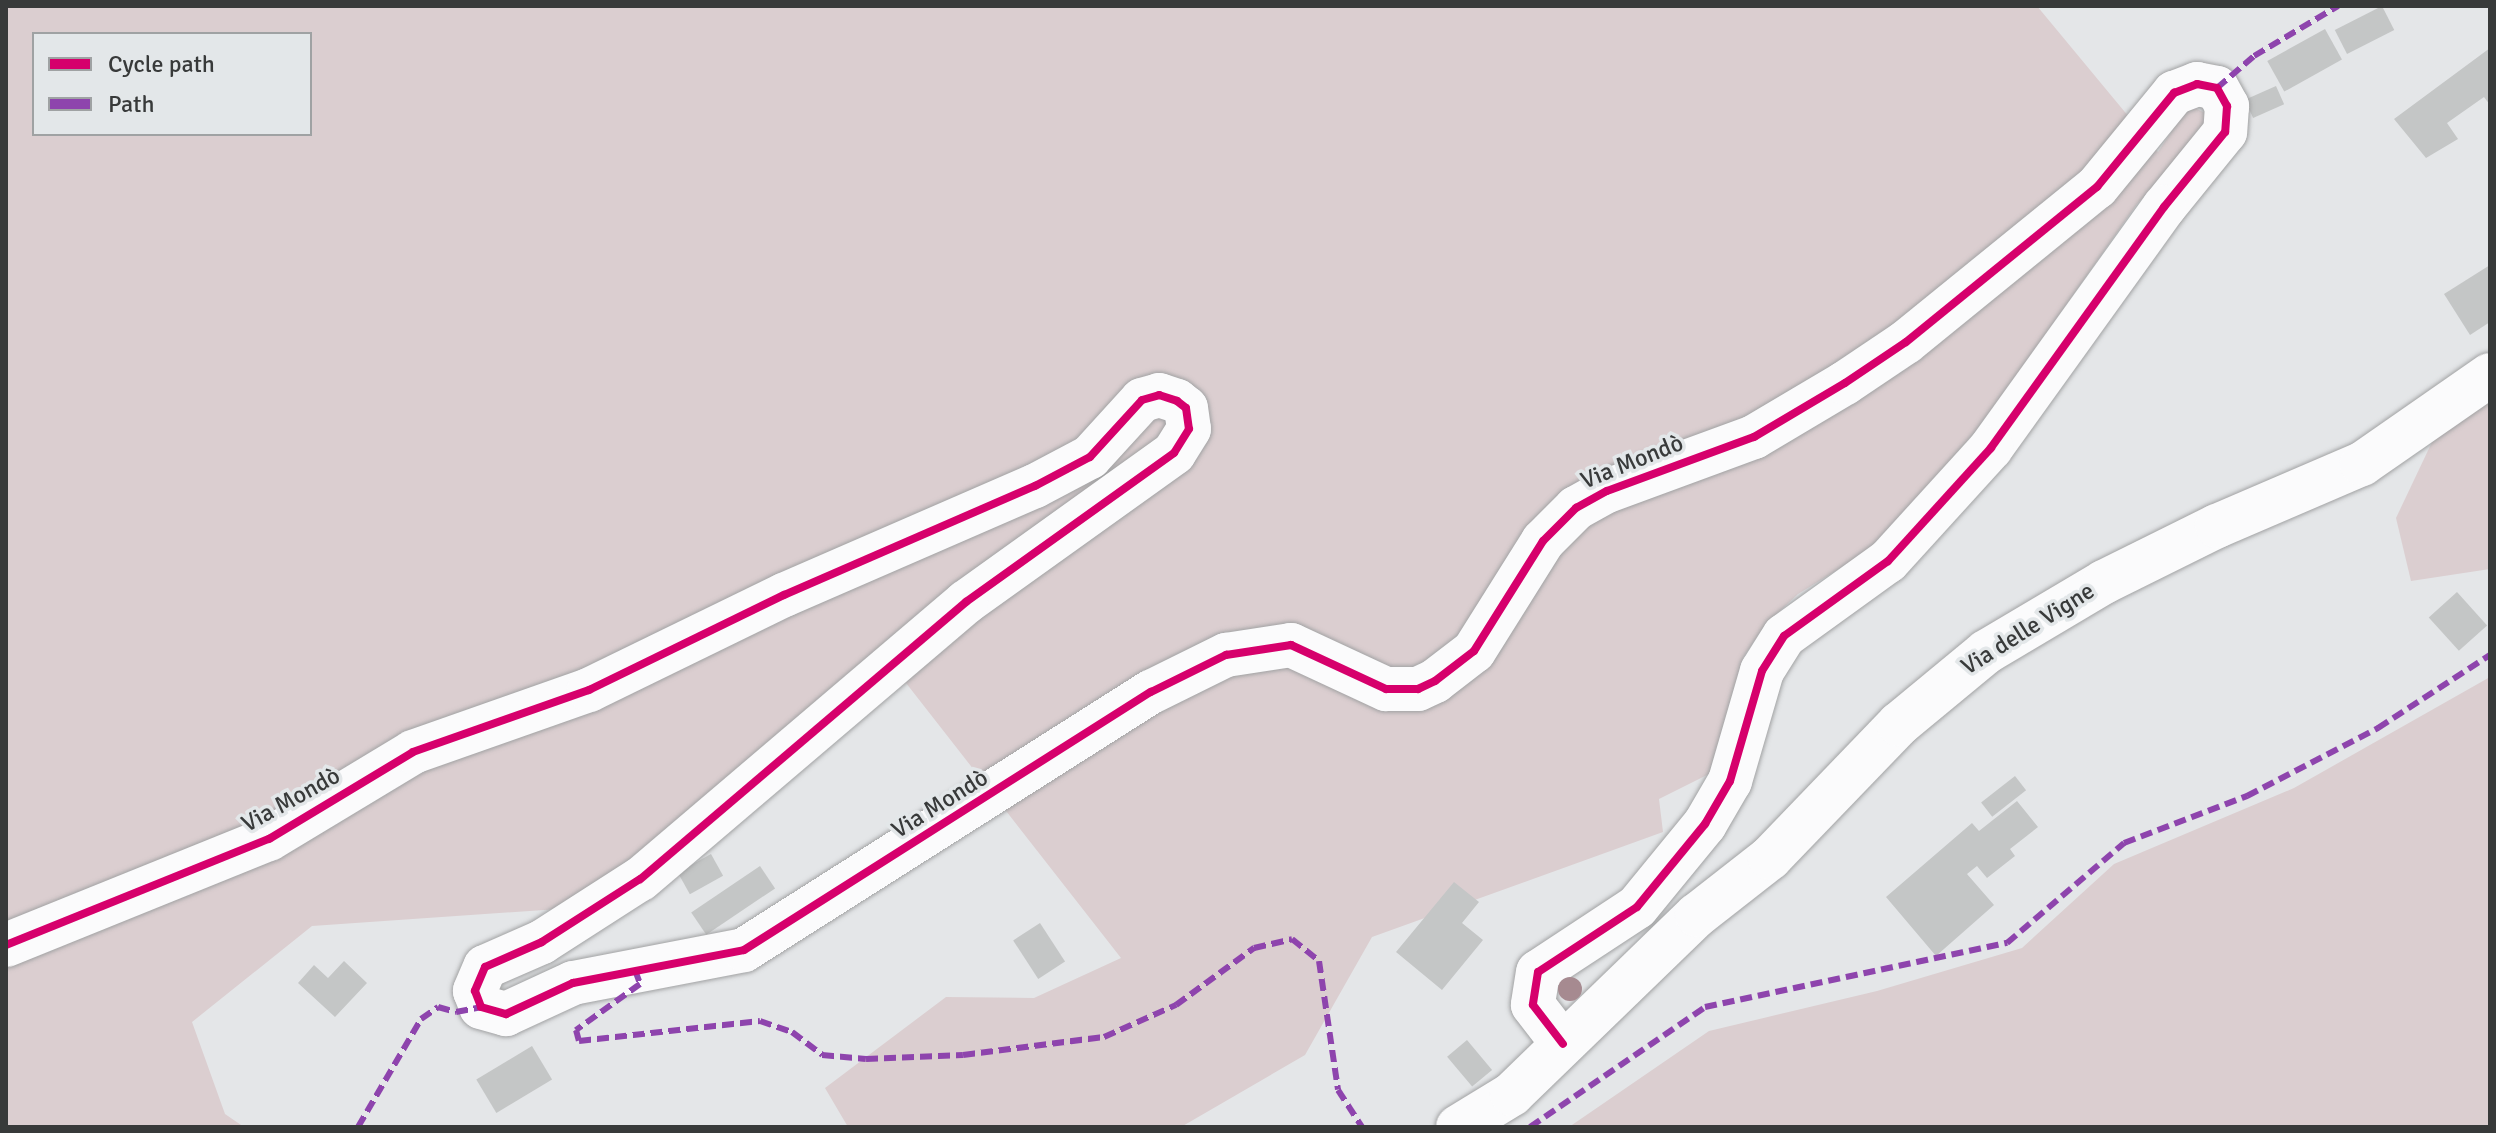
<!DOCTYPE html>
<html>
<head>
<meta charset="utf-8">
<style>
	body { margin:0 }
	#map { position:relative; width:2496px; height:1133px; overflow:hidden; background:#e4e6e8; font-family:Signika,sans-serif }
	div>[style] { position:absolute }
	.green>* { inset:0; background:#dbced0 }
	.building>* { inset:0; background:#c4c6c6; transform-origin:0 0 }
	.roads { filter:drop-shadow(0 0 2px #a1a2a3) drop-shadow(0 0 2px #a1a2a3) }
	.minor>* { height:44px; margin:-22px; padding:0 22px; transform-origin:22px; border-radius:22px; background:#fbfbfc }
	.quiet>* { height:6px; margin-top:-3px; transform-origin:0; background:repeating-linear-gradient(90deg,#8e44ad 0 12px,transparent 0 18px) }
	.cycleway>* { height:8px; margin:-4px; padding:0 4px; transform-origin:4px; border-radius:4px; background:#d6006c }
	.trees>* { width:24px; height:24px; margin:-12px; border-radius:50%; background:#a68a90 }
	span { translate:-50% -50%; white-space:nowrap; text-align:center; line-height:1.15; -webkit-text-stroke:7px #e3e7e9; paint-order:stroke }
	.street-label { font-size:24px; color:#383a3a }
	.frame { position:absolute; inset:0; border:8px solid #383a3a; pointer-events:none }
	.legend { position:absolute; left:32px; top:32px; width:280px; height:104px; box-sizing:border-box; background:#e3e7e9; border:2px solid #9fa2a3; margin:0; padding:10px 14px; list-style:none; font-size:24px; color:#383a3a }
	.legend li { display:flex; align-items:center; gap:16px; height:40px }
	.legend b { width:40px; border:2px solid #9fa2a3 }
</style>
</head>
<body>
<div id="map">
	<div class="green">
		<div style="clip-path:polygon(evenodd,6px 6px,2037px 6px,2158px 152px,2185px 111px,2195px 108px,2209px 115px,2186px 153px,2137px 204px,1986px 419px,1878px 545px,1798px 594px,1765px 625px,1743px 658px,1709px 774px,1659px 799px,1663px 832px,1372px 937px,1305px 1055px,1181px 1127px,848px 1127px,825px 1088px,946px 997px,1034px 998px,1121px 958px,906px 683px,573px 908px,312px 926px,192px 1022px,225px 1114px,244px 1127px,6px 1127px,6px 6px,34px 34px,310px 34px,310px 134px,34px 134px,34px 34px)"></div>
		<div style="clip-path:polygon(2490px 400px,2490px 569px,2411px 581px,2396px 518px,2433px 440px)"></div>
		<div style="clip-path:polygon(2490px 677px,2490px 1127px,1569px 1127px,1709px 1031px,1877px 991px,2022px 948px,2114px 864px,2294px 788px)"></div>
	</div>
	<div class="building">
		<div style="left:2382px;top:6px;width:27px;height:53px;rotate:63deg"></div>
		<div style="left:2325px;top:29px;width:35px;height:66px;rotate:61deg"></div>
		<div style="clip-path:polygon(2490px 48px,2490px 105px,2484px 97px,2447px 123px,2458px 139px,2426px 158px,2394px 119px)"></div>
		<div style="left:2276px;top:86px;width:20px;height:34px;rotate:66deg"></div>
		<div style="clip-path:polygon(2490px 265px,2490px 322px,2470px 335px,2444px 294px)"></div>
		<div style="left:2457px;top:592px;width:45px;height:38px;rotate:48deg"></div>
		<div style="left:2015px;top:776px;width:18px;height:43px;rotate:52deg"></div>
		<div style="clip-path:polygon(2017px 801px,2038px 827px,2010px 849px,2015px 856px,1987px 878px,1977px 866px,1967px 874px,1994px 905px,1936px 956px,1886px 897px,1972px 823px,1979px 831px)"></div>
		<div style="left:711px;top:854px;width:25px;height:38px;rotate:61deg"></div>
		<div style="left:760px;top:866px;width:27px;height:83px;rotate:56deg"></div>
		<div style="clip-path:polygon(1454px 882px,1479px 902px,1462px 923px,1483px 940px,1442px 990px,1396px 952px)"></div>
		<div style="left:1040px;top:923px;width:46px;height:32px;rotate:57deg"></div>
		<div style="clip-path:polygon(344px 961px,367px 983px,335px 1017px,298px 983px,314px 965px,328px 978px)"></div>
		<div style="left:1467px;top:1040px;width:39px;height:26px;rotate:50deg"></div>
		<div style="left:532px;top:1046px;width:39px;height:65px;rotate:59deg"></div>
	</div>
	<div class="roads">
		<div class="minor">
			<div style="left:6px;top:945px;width:284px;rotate:-22deg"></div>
			<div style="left:269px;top:839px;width:168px;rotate:-31.1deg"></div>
			<div style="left:413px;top:752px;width:187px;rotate:-19.4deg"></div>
			<div style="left:589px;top:690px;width:217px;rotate:-26deg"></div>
			<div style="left:784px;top:595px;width:274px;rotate:-23.5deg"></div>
			<div style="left:1035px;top:486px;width:62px;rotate:-27.8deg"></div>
			<div style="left:1090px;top:457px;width:77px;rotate:-47.6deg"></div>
			<div style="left:1142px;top:400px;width:18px;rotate:-16deg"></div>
			<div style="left:1159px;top:395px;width:19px;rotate:18deg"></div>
			<div style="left:1177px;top:401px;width:11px;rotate:38deg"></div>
			<div style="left:1186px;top:408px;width:21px;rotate:82deg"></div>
			<div style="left:1189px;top:429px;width:28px;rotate:122deg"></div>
			<div style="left:1174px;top:453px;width:256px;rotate:144.4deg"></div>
			<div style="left:966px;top:602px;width:428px;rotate:139.6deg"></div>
			<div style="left:640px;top:879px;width:117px;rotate:147.3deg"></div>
			<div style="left:542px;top:942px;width:62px;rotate:156.3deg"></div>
			<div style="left:485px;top:967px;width:26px;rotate:113deg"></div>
			<div style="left:475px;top:991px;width:17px;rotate:69deg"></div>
			<div style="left:481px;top:1007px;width:26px;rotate:16deg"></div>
			<div style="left:506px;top:1014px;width:74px;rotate:-24.8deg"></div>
			<div style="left:573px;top:983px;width:174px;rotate:-10.9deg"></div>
			<div style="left:744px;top:950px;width:482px;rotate:-32.4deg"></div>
			<div style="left:1151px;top:692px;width:84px;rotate:-26.3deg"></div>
			<div style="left:1226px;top:655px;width:66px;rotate:-8.7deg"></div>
			<div style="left:1291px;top:645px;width:105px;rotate:24.9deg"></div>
			<div style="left:1386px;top:689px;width:32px"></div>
			<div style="left:1418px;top:689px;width:19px;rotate:-25deg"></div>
			<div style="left:1435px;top:681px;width:49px;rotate:-37.6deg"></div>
			<div style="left:1474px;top:651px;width:130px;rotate:-57.9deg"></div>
			<div style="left:1543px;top:541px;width:47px;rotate:-45deg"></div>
			<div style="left:1576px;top:508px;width:35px;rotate:-29deg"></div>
			<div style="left:1607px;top:491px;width:157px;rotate:-20.2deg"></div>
			<div style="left:1754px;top:437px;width:106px;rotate:-30.7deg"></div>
			<div style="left:1845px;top:383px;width:73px;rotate:-33.9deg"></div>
			<div style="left:1906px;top:342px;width:246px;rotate:-39.1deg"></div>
			<div style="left:2097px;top:187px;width:122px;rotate:-50.7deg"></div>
			<div style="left:2174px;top:93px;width:25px;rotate:-21deg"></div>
			<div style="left:2197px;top:84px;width:20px;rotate:11deg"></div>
			<div style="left:2217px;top:88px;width:21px;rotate:61deg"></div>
			<div style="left:2227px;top:106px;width:26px;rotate:94deg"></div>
			<div style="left:2225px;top:132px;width:97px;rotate:129.1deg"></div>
			<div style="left:2164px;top:207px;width:297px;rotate:125.7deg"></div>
			<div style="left:1991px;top:448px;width:153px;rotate:132.3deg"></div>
			<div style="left:1888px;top:561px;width:128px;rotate:144.2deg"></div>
			<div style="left:1784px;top:636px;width:41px;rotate:122.2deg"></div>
			<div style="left:1762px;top:671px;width:115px;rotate:106.2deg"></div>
			<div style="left:1730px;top:781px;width:50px;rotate:120.2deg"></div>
			<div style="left:1705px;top:824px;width:107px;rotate:129.3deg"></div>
			<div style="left:1637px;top:907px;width:118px;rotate:146.7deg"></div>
			<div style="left:1538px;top:972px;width:33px;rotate:99deg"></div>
			<div style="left:1533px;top:1005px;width:49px;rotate:52.4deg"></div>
			<div style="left:1458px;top:1127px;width:63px;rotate:-31.4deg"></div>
			<div style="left:1512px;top:1094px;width:257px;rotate:-44.1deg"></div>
			<div style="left:1697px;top:915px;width:93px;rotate:-38deg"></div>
			<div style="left:1770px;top:858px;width:186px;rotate:-46.1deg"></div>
			<div style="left:1899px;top:724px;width:113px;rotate:-39.6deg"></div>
			<div style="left:1986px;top:652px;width:137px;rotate:-30.7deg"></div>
			<div style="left:2104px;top:582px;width:126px;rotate:-26.4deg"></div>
			<div style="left:2217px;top:526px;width:158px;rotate:-23.2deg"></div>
			<div style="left:2362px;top:464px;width:156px;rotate:-34.8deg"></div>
		</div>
	</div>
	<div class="quiet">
		<div style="left:2217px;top:88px;width:49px;rotate:-40.9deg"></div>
		<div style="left:2254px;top:56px;width:98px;rotate:-30.8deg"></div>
		<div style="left:635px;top:970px;width:15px;rotate:70deg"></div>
		<div style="left:640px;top:984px;width:79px;rotate:144.3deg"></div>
		<div style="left:576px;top:1030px;width:11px;rotate:75deg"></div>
		<div style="left:579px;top:1041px;width:182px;rotate:-6.3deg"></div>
		<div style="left:760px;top:1021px;width:34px;rotate:19deg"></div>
		<div style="left:792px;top:1032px;width:38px;rotate:37deg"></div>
		<div style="left:822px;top:1055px;width:44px;rotate:5.2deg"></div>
		<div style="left:866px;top:1059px;width:97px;rotate:-2.4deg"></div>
		<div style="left:963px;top:1055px;width:142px;rotate:-7.3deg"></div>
		<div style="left:1104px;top:1037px;width:79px;rotate:-24deg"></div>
		<div style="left:1176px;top:1005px;width:97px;rotate:-36.2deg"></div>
		<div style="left:1254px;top:948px;width:39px;rotate:-13deg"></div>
		<div style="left:1292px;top:939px;width:35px;rotate:39deg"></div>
		<div style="left:1319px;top:961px;width:130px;rotate:81.6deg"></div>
		<div style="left:1338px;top:1090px;width:44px;rotate:57deg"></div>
		<div style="left:358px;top:1127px;width:125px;rotate:-59.7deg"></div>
		<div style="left:421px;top:1019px;width:21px;rotate:-35deg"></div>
		<div style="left:438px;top:1007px;width:19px;rotate:16deg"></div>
		<div style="left:456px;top:1012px;width:25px;rotate:-11deg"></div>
		<div style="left:1530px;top:1127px;width:212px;rotate:-34.4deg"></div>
		<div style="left:1705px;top:1007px;width:309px;rotate:-12deg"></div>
		<div style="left:2007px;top:943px;width:154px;rotate:-40.5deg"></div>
		<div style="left:2124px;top:843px;width:132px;rotate:-20.9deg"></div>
		<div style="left:2247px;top:796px;width:148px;rotate:-27.4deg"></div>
		<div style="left:2378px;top:728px;width:134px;rotate:-33.1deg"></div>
	</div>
	<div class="cycleway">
		<div style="left:6px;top:945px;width:284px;rotate:-22deg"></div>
		<div style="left:269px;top:839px;width:168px;rotate:-31.1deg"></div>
		<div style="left:413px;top:752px;width:187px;rotate:-19.4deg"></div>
		<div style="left:589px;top:690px;width:217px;rotate:-26deg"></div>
		<div style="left:784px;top:595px;width:274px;rotate:-23.5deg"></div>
		<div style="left:1035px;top:486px;width:62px;rotate:-27.8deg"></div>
		<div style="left:1090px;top:457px;width:77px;rotate:-47.6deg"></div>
		<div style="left:1142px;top:400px;width:18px;rotate:-16deg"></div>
		<div style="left:1159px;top:395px;width:19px;rotate:18deg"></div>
		<div style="left:1177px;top:401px;width:11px;rotate:38deg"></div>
		<div style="left:1186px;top:408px;width:21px;rotate:82deg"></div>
		<div style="left:1189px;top:429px;width:28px;rotate:122deg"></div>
		<div style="left:1174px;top:453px;width:256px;rotate:144.4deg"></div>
		<div style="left:966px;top:602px;width:428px;rotate:139.6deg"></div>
		<div style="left:640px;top:879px;width:117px;rotate:147.3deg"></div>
		<div style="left:542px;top:942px;width:62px;rotate:156.3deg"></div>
		<div style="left:485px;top:967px;width:26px;rotate:113deg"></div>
		<div style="left:475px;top:991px;width:17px;rotate:69deg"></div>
		<div style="left:481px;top:1007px;width:26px;rotate:16deg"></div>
		<div style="left:506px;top:1014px;width:74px;rotate:-24.8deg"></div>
		<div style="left:573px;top:983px;width:174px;rotate:-10.9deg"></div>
		<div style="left:744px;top:950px;width:482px;rotate:-32.4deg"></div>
		<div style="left:1151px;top:692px;width:84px;rotate:-26.3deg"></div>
		<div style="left:1226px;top:655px;width:66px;rotate:-8.7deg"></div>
		<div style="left:1291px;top:645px;width:105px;rotate:24.9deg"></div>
		<div style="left:1386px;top:689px;width:32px"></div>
		<div style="left:1418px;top:689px;width:19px;rotate:-25deg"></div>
		<div style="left:1435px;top:681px;width:49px;rotate:-37.6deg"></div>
		<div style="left:1474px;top:651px;width:130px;rotate:-57.9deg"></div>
		<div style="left:1543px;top:541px;width:47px;rotate:-45deg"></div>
		<div style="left:1576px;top:508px;width:35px;rotate:-29deg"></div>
		<div style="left:1607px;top:491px;width:157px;rotate:-20.2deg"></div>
		<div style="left:1754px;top:437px;width:106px;rotate:-30.7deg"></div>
		<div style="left:1845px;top:383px;width:73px;rotate:-33.9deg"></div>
		<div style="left:1906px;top:342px;width:246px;rotate:-39.1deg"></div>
		<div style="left:2097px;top:187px;width:122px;rotate:-50.7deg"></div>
		<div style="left:2174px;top:93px;width:25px;rotate:-21deg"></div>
		<div style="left:2197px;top:84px;width:20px;rotate:11deg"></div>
		<div style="left:2217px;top:88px;width:21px;rotate:61deg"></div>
		<div style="left:2227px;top:106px;width:26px;rotate:94deg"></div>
		<div style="left:2225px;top:132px;width:97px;rotate:129.1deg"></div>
		<div style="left:2164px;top:207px;width:297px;rotate:125.7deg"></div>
		<div style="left:1991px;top:448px;width:153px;rotate:132.3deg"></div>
		<div style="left:1888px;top:561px;width:128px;rotate:144.2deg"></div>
		<div style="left:1784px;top:636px;width:41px;rotate:122.2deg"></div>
		<div style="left:1762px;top:671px;width:115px;rotate:106.2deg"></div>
		<div style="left:1730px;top:781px;width:50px;rotate:120.2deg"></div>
		<div style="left:1705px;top:824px;width:107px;rotate:129.3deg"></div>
		<div style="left:1637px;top:907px;width:118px;rotate:146.7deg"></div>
		<div style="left:1538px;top:972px;width:33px;rotate:99deg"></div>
		<div style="left:1533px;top:1005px;width:49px;rotate:52.4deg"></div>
	</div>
	<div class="trees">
		<div style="left:1570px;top:989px"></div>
	</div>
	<div class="street-label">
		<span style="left:1632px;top:462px;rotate:-22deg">Via Mondò</span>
		<span style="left:2028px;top:629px;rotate:-32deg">Via delle Vigne</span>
		<span style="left:291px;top:800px;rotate:-29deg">Via Mondò</span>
		<span style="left:940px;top:804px;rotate:-32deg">Via Mondò</span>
	</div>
	<div class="frame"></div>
	<ul class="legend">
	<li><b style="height:10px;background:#d6006c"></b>Cycle path</li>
	<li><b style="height:10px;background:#8e44ad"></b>Path</li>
	</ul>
</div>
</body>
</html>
